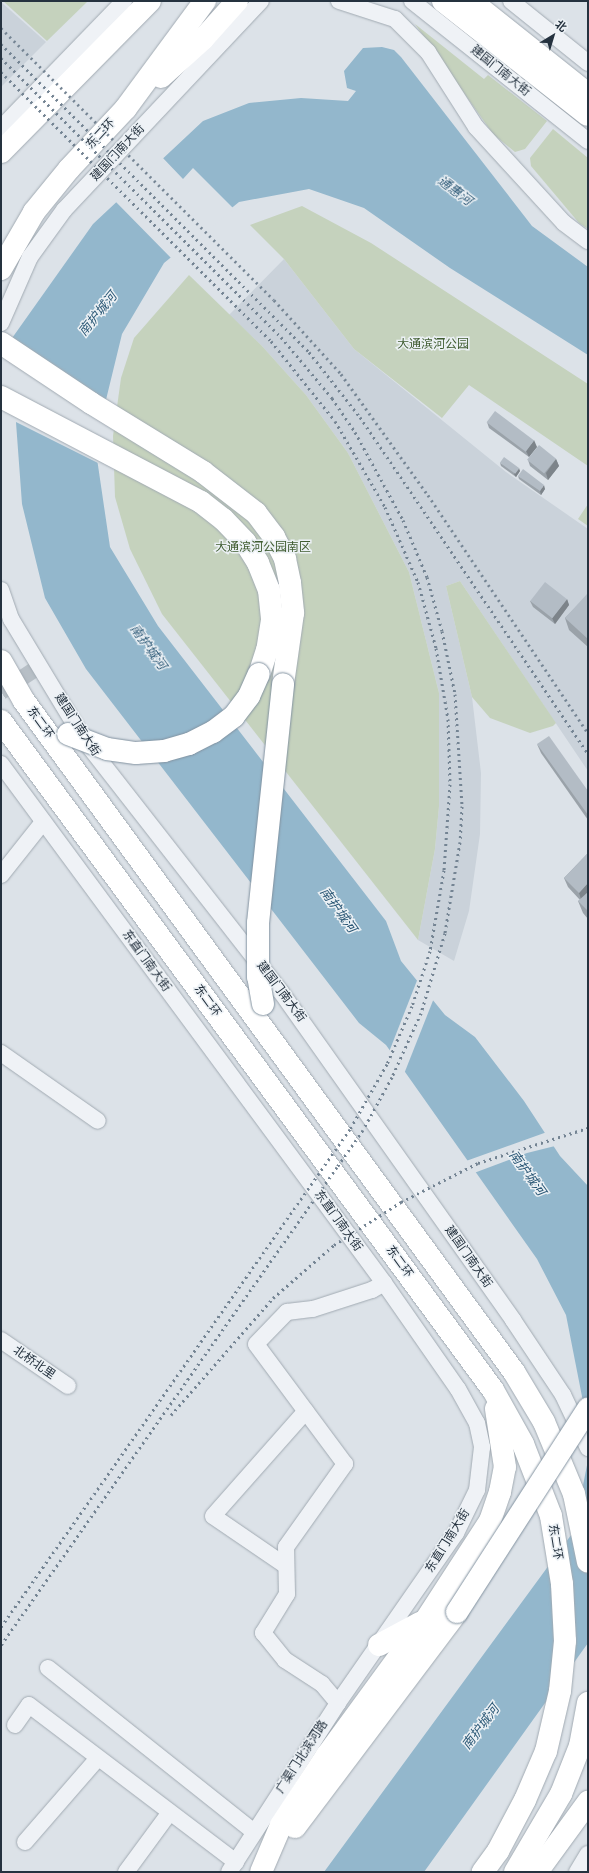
<!DOCTYPE html>
<html>
<head>
<meta charset="utf-8">
<style>
	body { margin:0 }
	#map { position:relative; width:589px; height:1873px; overflow:hidden; background:#dce2e8; font-family:"Alegreya Sans","Noto Sans SC",sans-serif }
	div>[style] { position:absolute }
	.built>* { inset:0; background:#cad2da }
	.green>* { inset:0; background:#c5d2bd }
	.water>* { inset:0; background:#93b7cc }
	.pier>* { inset:0; background:#dce2e8 }
	.minor-tunnel>* { height:16px; margin-top:-8px; transform-origin:0; background:repeating-linear-gradient(90deg,#b7bfc6 0 16px,transparent 0 24px) }
	.roads { filter:drop-shadow(0 0 1px #a1aab2) drop-shadow(0 0 1px #a1aab2) }
	.minor>* { height:16px; margin:-8px; padding:0 8px; transform-origin:8px; border-radius:8px; background:#eff2f6 }
	.highway>* { height:22px; margin:-11px; padding:0 11px; transform-origin:11px; border-radius:11px; background:#fff }
	.rail>* { height:3px; margin-top:-1.5px; transform-origin:0; background:repeating-linear-gradient(90deg,#748493 0 2px,transparent 0 6px) }
	.bridges { filter:drop-shadow(0 0 1px #8292a0) drop-shadow(0 0 1px #8292a0) }
	.highway-bridge>* { height:22px; margin:-11px; padding:0 11px; transform-origin:11px; border-radius:11px; background:#fff }
	.wall>* { inset:0; background:#9aa2a9 }
	.shaded-wall>* { inset:0; background:#7d848a }
	.building>* { inset:0; background:#b3bcc5; transform-origin:0 0 }
	span { translate:-50% -50%; white-space:nowrap; text-align:center; line-height:1.15; -webkit-text-stroke:3px #ecf1f5; paint-order:stroke }
	.street-label { font-size:12px; color:#25323f }
	.park-label { font-size:12px; color:#3f5c31 }
	.water-label { font-size:13px; color:#2b5876; font-style:italic }
	.frame { position:absolute; inset:0; border:2px solid #25323f; pointer-events:none }
	.north { position:absolute; left:533px; top:16px; width:40px; height:40px; -webkit-text-stroke:3px #ecf1f5; paint-order:stroke; rotate:38deg; font-size:11px; font-weight:700; line-height:16px; text-align:center; color:#25323f }
	.north::after { content:''; display:block; margin:auto; width:14px; height:18px; background:#25323f; clip-path:polygon(50% 0,100% 100%,50% 72%,0 100%) }
</style>
</head>
<body>
<div id="map">
	<div class="built">
		<div style="clip-path:polygon(1px 2px,46px 42px,1px 87px)"></div>
		<div style="clip-path:polygon(284px 259px,354px 349px,506px 472px,588px 529px,588px 771px,460px 581px,446px 586px,472px 697px,481px 773px,480px 834px,469px 911px,454px 961px,418px 940px,435px 849px,439px 806px,439px 693px,409px 572px,348px 453px,306px 395px,262px 346px,229px 315px)"></div>
	</div>
	<div class="green">
		<div style="clip-path:polygon(3px 1px,88px 1px,47px 41px)"></div>
		<div style="clip-path:polygon(415px 24px,484px 79px,488px 75px,547px 121px,525px 149px,515px 152px,493px 134px)"></div>
		<div style="clip-path:polygon(553px 129px,588px 158px,588px 229px,579px 223px,531px 166px,530px 158px)"></div>
		<div style="clip-path:polygon(302px 206px,371px 243px,588px 384px,588px 466px,469px 385px,442px 418px,354px 349px,284px 259px,250px 225px)"></div>
		<div style="clip-path:polygon(189px 275px,262px 346px,306px 395px,348px 453px,409px 572px,439px 693px,439px 806px,435px 849px,418px 940px,162px 614px,130px 549px,115px 497px,113px 436px,121px 378px,134px 338px)"></div>
		<div style="clip-path:polygon(588px 504px,588px 526px,578px 519px)"></div>
		<div style="clip-path:polygon(460px 581px,556px 723px,553px 726px,530px 733px,490px 718px,472px 697px,446px 586px)"></div>
	</div>
	<div class="water">
		<div style="clip-path:polygon(382px 47px,394px 50px,401px 57px,532px 226px,588px 267px,588px 355px,450px 268px,364px 208px,309px 189px,239px 202px,164px 263px,122px 334px,95px 445px,110px 547px,158px 626px,386px 921px,401px 961px,445px 1015px,475px 1037px,524px 1101px,560px 1156px,588px 1186px,588px 1427px,566px 1315px,537px 1259px,386px 1045px,359px 1023px,86px 669px,45px 598px,22px 504px,10px 341px,93px 224px,203px 121px,249px 103px,301px 98px,348px 101px,356px 91px,347px 88px,344px 71px,363px 48px)"></div>
		<div style="clip-path:polygon(588px 1460px,588px 1643px,424px 1872px,324px 1872px,574px 1531px)"></div>
	</div>
	<div class="pier">
		<div style="clip-path:polygon(162px 157px,183px 179px,193px 168px,234px 209px,172px 259px,115px 201px)"></div>
		<div style="clip-path:polygon(8px 341px,107px 402px,97px 445px,100px 464px,14px 421px)"></div>
		<div style="clip-path:polygon(418px 978px,434px 998px,404px 1074px,389px 1052px)"></div>
		<div style="clip-path:polygon(547px 1132px,555px 1146px,527px 1153px,474px 1173px,466px 1161px)"></div>
	</div>
	<div class="minor-tunnel">
		<div style="left:1px;top:692px;width:47px;rotate:-33.7deg"></div>
	</div>
	<div class="roads">
		<div class="minor">
			<div style="left:339px;top:1px;width:59px;rotate:17.8deg"></div>
			<div style="left:395px;top:19px;width:47px;rotate:45deg"></div>
			<div style="left:428px;top:52px;width:89px;rotate:57.4deg"></div>
			<div style="left:476px;top:127px;width:130px;rotate:47.5deg"></div>
			<div style="left:564px;top:223px;width:30px;rotate:37deg"></div>
			<div style="left:412px;top:1px;width:225px;rotate:38.5deg"></div>
			<div style="left:511px;top:1px;width:99px;rotate:38.8deg"></div>
			<div style="left:1px;top:128px;width:177px;rotate:-45.9deg"></div>
			<div style="left:1px;top:323px;width:72px;rotate:-66.3deg"></div>
			<div style="left:30px;top:257px;width:58px;rotate:-54.1deg"></div>
			<div style="left:64px;top:210px;width:287px;rotate:-46.7deg"></div>
			<div style="left:1px;top:590px;width:31px;rotate:71deg"></div>
			<div style="left:11px;top:619px;width:141px;rotate:58.9deg"></div>
			<div style="left:84px;top:740px;width:320px;rotate:52deg"></div>
			<div style="left:281px;top:992px;width:402px;rotate:54.7deg"></div>
			<div style="left:513px;top:1320px;width:90px;rotate:56.3deg"></div>
			<div style="left:563px;top:1395px;width:59px;rotate:64.7deg"></div>
			<div style="left:1px;top:764px;width:645px;rotate:53.57deg"></div>
			<div style="left:384px;top:1283px;width:129px;rotate:55.1deg"></div>
			<div style="left:458px;top:1389px;width:39px;rotate:61deg"></div>
			<div style="left:477px;top:1423px;width:25px;rotate:78deg"></div>
			<div style="left:482px;top:1447px;width:43px;rotate:96.6deg"></div>
			<div style="left:477px;top:1490px;width:48px;rotate:116deg"></div>
			<div style="left:456px;top:1533px;width:207px;rotate:124.8deg"></div>
			<div style="left:338px;top:1703px;width:201px;rotate:122.8deg"></div>
			<div style="left:1px;top:875px;width:68px;rotate:-51.6deg"></div>
			<div style="left:1px;top:1053px;width:118px;rotate:35deg"></div>
			<div style="left:1px;top:1340px;width:81px;rotate:34.5deg"></div>
			<div style="left:286px;top:1566px;width:88px;rotate:-145.6deg"></div>
			<div style="left:213px;top:1516px;width:140px;rotate:-48.5deg"></div>
			<div style="left:48px;top:1668px;width:263px;rotate:38.5deg"></div>
			<div style="left:338px;top:1703px;width:25px;rotate:-130deg"></div>
			<div style="left:322px;top:1684px;width:44px;rotate:-147deg"></div>
			<div style="left:285px;top:1660px;width:35px;rotate:-129deg"></div>
			<div style="left:263px;top:1633px;width:46px;rotate:-58.4deg"></div>
			<div style="left:287px;top:1594px;width:47px;rotate:-91.2deg"></div>
			<div style="left:286px;top:1547px;width:102px;rotate:-54.6deg"></div>
			<div style="left:345px;top:1464px;width:149px;rotate:-126.6deg"></div>
			<div style="left:256px;top:1344px;width:45px;rotate:-45.9deg"></div>
			<div style="left:287px;top:1312px;width:26px;rotate:-7deg"></div>
			<div style="left:313px;top:1309px;width:62px;rotate:-17.9deg"></div>
			<div style="left:372px;top:1290px;width:14px;rotate:-30deg"></div>
			<div style="left:15px;top:1725px;width:24px;rotate:-55deg"></div>
			<div style="left:29px;top:1705px;width:260px;rotate:37.2deg"></div>
			<div style="left:25px;top:1842px;width:111px;rotate:-49deg"></div>
			<div style="left:126px;top:1872px;width:74px;rotate:-53.7deg"></div>
			<div style="left:577px;top:1872px;width:21px;rotate:-59deg"></div>
		</div>
		<div class="highway">
			<div style="left:443px;top:1px;width:184px;rotate:38.2deg"></div>
			<div style="left:471px;top:1px;width:149px;rotate:38.5deg"></div>
			<div style="left:161px;top:77px;width:57px;rotate:-42.1deg"></div>
			<div style="left:203px;top:39px;width:51px;rotate:-48.2deg"></div>
			<div style="left:1px;top:152px;width:212px;rotate:-45.4deg"></div>
			<div style="left:1px;top:269px;width:66px;rotate:-59.9deg"></div>
			<div style="left:34px;top:212px;width:55px;rotate:-50.9deg"></div>
			<div style="left:69px;top:169px;width:83px;rotate:-46.9deg"></div>
			<div style="left:126px;top:108px;width:133px;rotate:-53.6deg"></div>
			<div style="left:1px;top:343px;width:108px;rotate:33.7deg"></div>
			<div style="left:91px;top:403px;width:132px;rotate:31.6deg"></div>
			<div style="left:203px;top:472px;width:67px;rotate:37.7deg"></div>
			<div style="left:256px;top:513px;width:30px;rotate:53deg"></div>
			<div style="left:274px;top:537px;width:25px;rotate:63deg"></div>
			<div style="left:285px;top:559px;width:25px;rotate:78deg"></div>
			<div style="left:290px;top:583px;width:30px;rotate:84deg"></div>
			<div style="left:293px;top:613px;width:72px;rotate:98deg"></div>
			<div style="left:1px;top:397px;width:226px;rotate:27.7deg"></div>
			<div style="left:201px;top:502px;width:28px;rotate:38deg"></div>
			<div style="left:223px;top:519px;width:32px;rotate:46deg"></div>
			<div style="left:245px;top:542px;width:25px;rotate:58deg"></div>
			<div style="left:258px;top:563px;width:29px;rotate:68deg"></div>
			<div style="left:269px;top:590px;width:30px;rotate:84deg"></div>
			<div style="left:272px;top:620px;width:30px;rotate:99deg"></div>
			<div style="left:267px;top:650px;width:25px;rotate:108deg"></div>
			<div style="left:1px;top:661px;width:46px;rotate:60.1deg"></div>
			<div style="left:24px;top:701px;width:831px;rotate:53.86deg"></div>
			<div style="left:514px;top:1372px;width:58px;rotate:59deg"></div>
			<div style="left:544px;top:1422px;width:78px;rotate:67.4deg"></div>
			<div style="left:574px;top:1494px;width:69px;rotate:78.4deg"></div>
			<div style="left:1px;top:721px;width:830px;rotate:53.67deg"></div>
			<div style="left:493px;top:1390px;width:62px;rotate:60.9deg"></div>
			<div style="left:523px;top:1444px;width:77px;rotate:68.7deg"></div>
			<div style="left:551px;top:1516px;width:69px;rotate:80.8deg"></div>
			<div style="left:562px;top:1584px;width:57px;rotate:87deg"></div>
			<div style="left:565px;top:1641px;width:50px;rotate:95.7deg"></div>
			<div style="left:560px;top:1691px;width:62px;rotate:103.1deg"></div>
			<div style="left:546px;top:1751px;width:53px;rotate:113.2deg"></div>
			<div style="left:525px;top:1800px;width:58px;rotate:117.9deg"></div>
			<div style="left:498px;top:1851px;width:26px;rotate:126deg"></div>
			<div style="left:379px;top:1645px;width:47px;rotate:-28.2deg"></div>
			<div style="left:295px;top:1827px;width:269px;rotate:-53deg"></div>
			<div style="left:261px;top:1872px;width:51px;rotate:-66.9deg"></div>
			<div style="left:281px;top:1825px;width:84px;rotate:-56.7deg"></div>
			<div style="left:327px;top:1755px;width:166px;rotate:-53.8deg"></div>
			<div style="left:425px;top:1621px;width:119px;rotate:-57deg"></div>
			<div style="left:490px;top:1521px;width:31px;rotate:-71deg"></div>
			<div style="left:500px;top:1492px;width:25px;rotate:-79deg"></div>
			<div style="left:505px;top:1467px;width:59px;rotate:-98.8deg"></div>
			<div style="left:515px;top:1872px;width:91px;rotate:-59.5deg"></div>
			<div style="left:561px;top:1794px;width:52px;rotate:-68.4deg"></div>
			<div style="left:580px;top:1746px;width:44px;rotate:-79.5deg"></div>
			<div style="left:537px;top:1872px;width:87px;rotate:-53.9deg"></div>
		</div>
	</div>
	<div class="rail">
		<div style="left:1px;top:28px;width:385px;rotate:44.9deg"></div>
		<div style="left:274px;top:300px;width:100px;rotate:47.8deg"></div>
		<div style="left:341px;top:374px;width:149px;rotate:54.3deg"></div>
		<div style="left:428px;top:495px;width:287px;rotate:56.1deg"></div>
		<div style="left:1px;top:44px;width:436px;rotate:45deg"></div>
		<div style="left:309px;top:352px;width:83px;rotate:51.9deg"></div>
		<div style="left:360px;top:417px;width:407px;rotate:55.9deg"></div>
		<div style="left:1px;top:58px;width:395px;rotate:44.9deg"></div>
		<div style="left:281px;top:337px;width:80px;rotate:50.1deg"></div>
		<div style="left:332px;top:398px;width:41px;rotate:55.9deg"></div>
		<div style="left:355px;top:432px;width:100px;rotate:61.4deg"></div>
		<div style="left:403px;top:520px;width:62px;rotate:67.2deg"></div>
		<div style="left:427px;top:577px;width:56px;rotate:74.5deg"></div>
		<div style="left:442px;top:631px;width:64px;rotate:78.3deg"></div>
		<div style="left:455px;top:694px;width:112px;rotate:86.4deg"></div>
		<div style="left:462px;top:806px;width:36px;rotate:93deg"></div>
		<div style="left:460px;top:842px;width:92px;rotate:99.4deg"></div>
		<div style="left:445px;top:933px;width:84px;rotate:106.7deg"></div>
		<div style="left:421px;top:1013px;width:70px;rotate:114.4deg"></div>
		<div style="left:392px;top:1077px;width:60px;rotate:118.7deg"></div>
		<div style="left:363px;top:1130px;width:45px;rotate:125.1deg"></div>
		<div style="left:337px;top:1167px;width:584px;rotate:125.1deg"></div>
		<div style="left:1px;top:72px;width:381px;rotate:44.9deg"></div>
		<div style="left:271px;top:341px;width:102px;rotate:51.3deg"></div>
		<div style="left:335px;top:421px;width:99px;rotate:59.8deg"></div>
		<div style="left:385px;top:507px;width:82px;rotate:66.3deg"></div>
		<div style="left:418px;top:582px;width:68px;rotate:74.7deg"></div>
		<div style="left:436px;top:648px;width:72px;rotate:80.4deg"></div>
		<div style="left:448px;top:719px;width:65px;rotate:88.2deg"></div>
		<div style="left:450px;top:784px;width:86px;rotate:94deg"></div>
		<div style="left:444px;top:870px;width:82px;rotate:99.8deg"></div>
		<div style="left:430px;top:951px;width:58px;rotate:108.1deg"></div>
		<div style="left:412px;top:1006px;width:63px;rotate:113.3deg"></div>
		<div style="left:387px;top:1064px;width:75px;rotate:119.6deg"></div>
		<div style="left:350px;top:1129px;width:608px;rotate:125.02deg"></div>
		<div style="left:171px;top:1415px;width:155px;rotate:-48.9deg"></div>
		<div style="left:273px;top:1298px;width:81px;rotate:-41deg"></div>
		<div style="left:334px;top:1245px;width:80px;rotate:-32.7deg"></div>
		<div style="left:401px;top:1202px;width:86px;rotate:-26.9deg"></div>
		<div style="left:478px;top:1163px;width:115px;rotate:-17.7deg"></div>
	</div>
	<div class="bridges">
		<div class="highway-bridge">
			<div style="left:68px;top:734px;width:42px;rotate:21deg"></div>
			<div style="left:107px;top:749px;width:29px;rotate:8deg"></div>
			<div style="left:136px;top:753px;width:28px;rotate:-4deg"></div>
			<div style="left:164px;top:751px;width:26px;rotate:-16deg"></div>
			<div style="left:189px;top:744px;width:27px;rotate:-27deg"></div>
			<div style="left:213px;top:732px;width:26px;rotate:-37deg"></div>
			<div style="left:234px;top:716px;width:25px;rotate:-53deg"></div>
			<div style="left:249px;top:696px;width:24px;rotate:-66deg"></div>
			<div style="left:263px;top:1004px;width:27px;rotate:-100deg"></div>
			<div style="left:258px;top:977px;width:54px;rotate:-90deg"></div>
			<div style="left:258px;top:923px;width:240px;rotate:-84deg"></div>
			<div style="left:457px;top:1612px;width:242px;rotate:-57.2deg"></div>
		</div>
	</div>
	<div class="wall">
		<div style="clip-path:polygon(487px 422px,537px 447px,529px 457px,489px 428px)"></div>
		<div style="clip-path:polygon(556px 459px,559px 466px,548px 480px,530px 466px,528px 460px)"></div>
		<div style="clip-path:polygon(500px 463px,520px 471px,516px 477px,501px 466px)"></div>
		<div style="clip-path:polygon(518px 476px,545px 489px,541px 495px,519px 479px)"></div>
		<div style="clip-path:polygon(588px 595px,588px 647px,569px 630px,565px 618px)"></div>
		<div style="clip-path:polygon(567px 599px,569px 605px,555px 624px,533px 607px,530px 601px)"></div>
		<div style="clip-path:polygon(537px 744px,588px 791px,588px 820px,541px 753px)"></div>
		<div style="clip-path:polygon(588px 853px,588px 919px,583px 913px,578px 901px,580px 900px,568px 887px,564px 878px)"></div>
	</div>
	<div class="shaded-wall">
		<div style="clip-path:polygon(534px 440px,537px 447px,529px 457px,526px 451px)"></div>
		<div style="clip-path:polygon(556px 459px,559px 466px,548px 480px,546px 473px)"></div>
		<div style="clip-path:polygon(519px 468px,520px 471px,516px 477px,514px 474px)"></div>
		<div style="clip-path:polygon(544px 485px,545px 489px,541px 495px,540px 491px)"></div>
		<div style="clip-path:polygon(567px 599px,569px 605px,555px 624px,552px 618px)"></div>
		<div style="clip-path:polygon(588px 883px,588px 896px,582px 902px,579px 893px)"></div>
	</div>
	<div class="building">
		<div style="left:495px;top:411px;width:49px;height:14px;rotate:37deg"></div>
		<div style="left:539px;top:445px;width:22px;height:19px;rotate:39deg"></div>
		<div style="left:504px;top:457px;width:19px;height:7px;rotate:36deg"></div>
		<div style="clip-path:polygon(523px 469px,544px 485px,540px 491px,518px 476px)"></div>
		<div style="left:545px;top:582px;width:28px;height:24px;rotate:38deg"></div>
		<div style="clip-path:polygon(587px 594px,588px 595px,588px 639px,565px 618px)"></div>
		<div style="clip-path:polygon(549px 736px,588px 791px,588px 815px,537px 744px)"></div>
		<div style="clip-path:polygon(588px 853px,588px 883px,579px 893px,564px 878px)"></div>
		<div style="clip-path:polygon(588px 892px,588px 911px,578px 901px)"></div>
	</div>
	<div class="street-label">
		<span style="left:500px;top:71px;rotate:39deg">建国门南大街</span>
		<span style="left:101px;top:134px;rotate:-47deg">东二环</span>
		<span style="left:118px;top:153px;rotate:-47deg">建国门南大街</span>
		<span style="left:40px;top:723px;rotate:54deg">东二环</span>
		<span style="left:77px;top:725px;rotate:57deg">建国门南大街</span>
		<span style="left:146px;top:961px;rotate:54deg">东直门南大街</span>
		<span style="left:281px;top:992px;rotate:53deg">建国门南大街</span>
		<span style="left:207px;top:1001px;rotate:54deg">东二环</span>
		<span style="left:338px;top:1221px;rotate:54deg">东直门南大街</span>
		<span style="left:468px;top:1257px;rotate:55deg">建国门南大街</span>
		<span style="left:399px;top:1262px;rotate:54deg">东二环</span>
		<span style="left:34px;top:1363px;rotate:35deg">北桥北里</span>
		<span style="left:448px;top:1541px;rotate:-58deg">东直门南大街</span>
		<span style="left:555px;top:1542px;rotate:81deg">东二环</span>
		<span style="left:302px;top:1757px;rotate:-57deg">广渠门北滨河路</span>
	</div>
	<div class="park-label">
		<span style="left:433px;top:345px">大通滨河公园</span>
		<span style="left:263px;top:548px">大通滨河公园南区</span>
	</div>
	<div class="water-label">
		<span style="left:454px;top:192px;rotate:37deg">通惠河</span>
		<span style="left:99px;top:315px;rotate:-51deg">南护城河</span>
		<span style="left:147px;top:648px;rotate:54deg">南护城河</span>
		<span style="left:337px;top:911px;rotate:54deg">南护城河</span>
		<span style="left:526px;top:1174px;rotate:54deg">南护城河</span>
		<span style="left:482px;top:1728px;rotate:-53deg">南护城河</span>
	</div>
	<div class="frame"></div>
	<div class="north">北</div>
</div>
</body>
</html>
